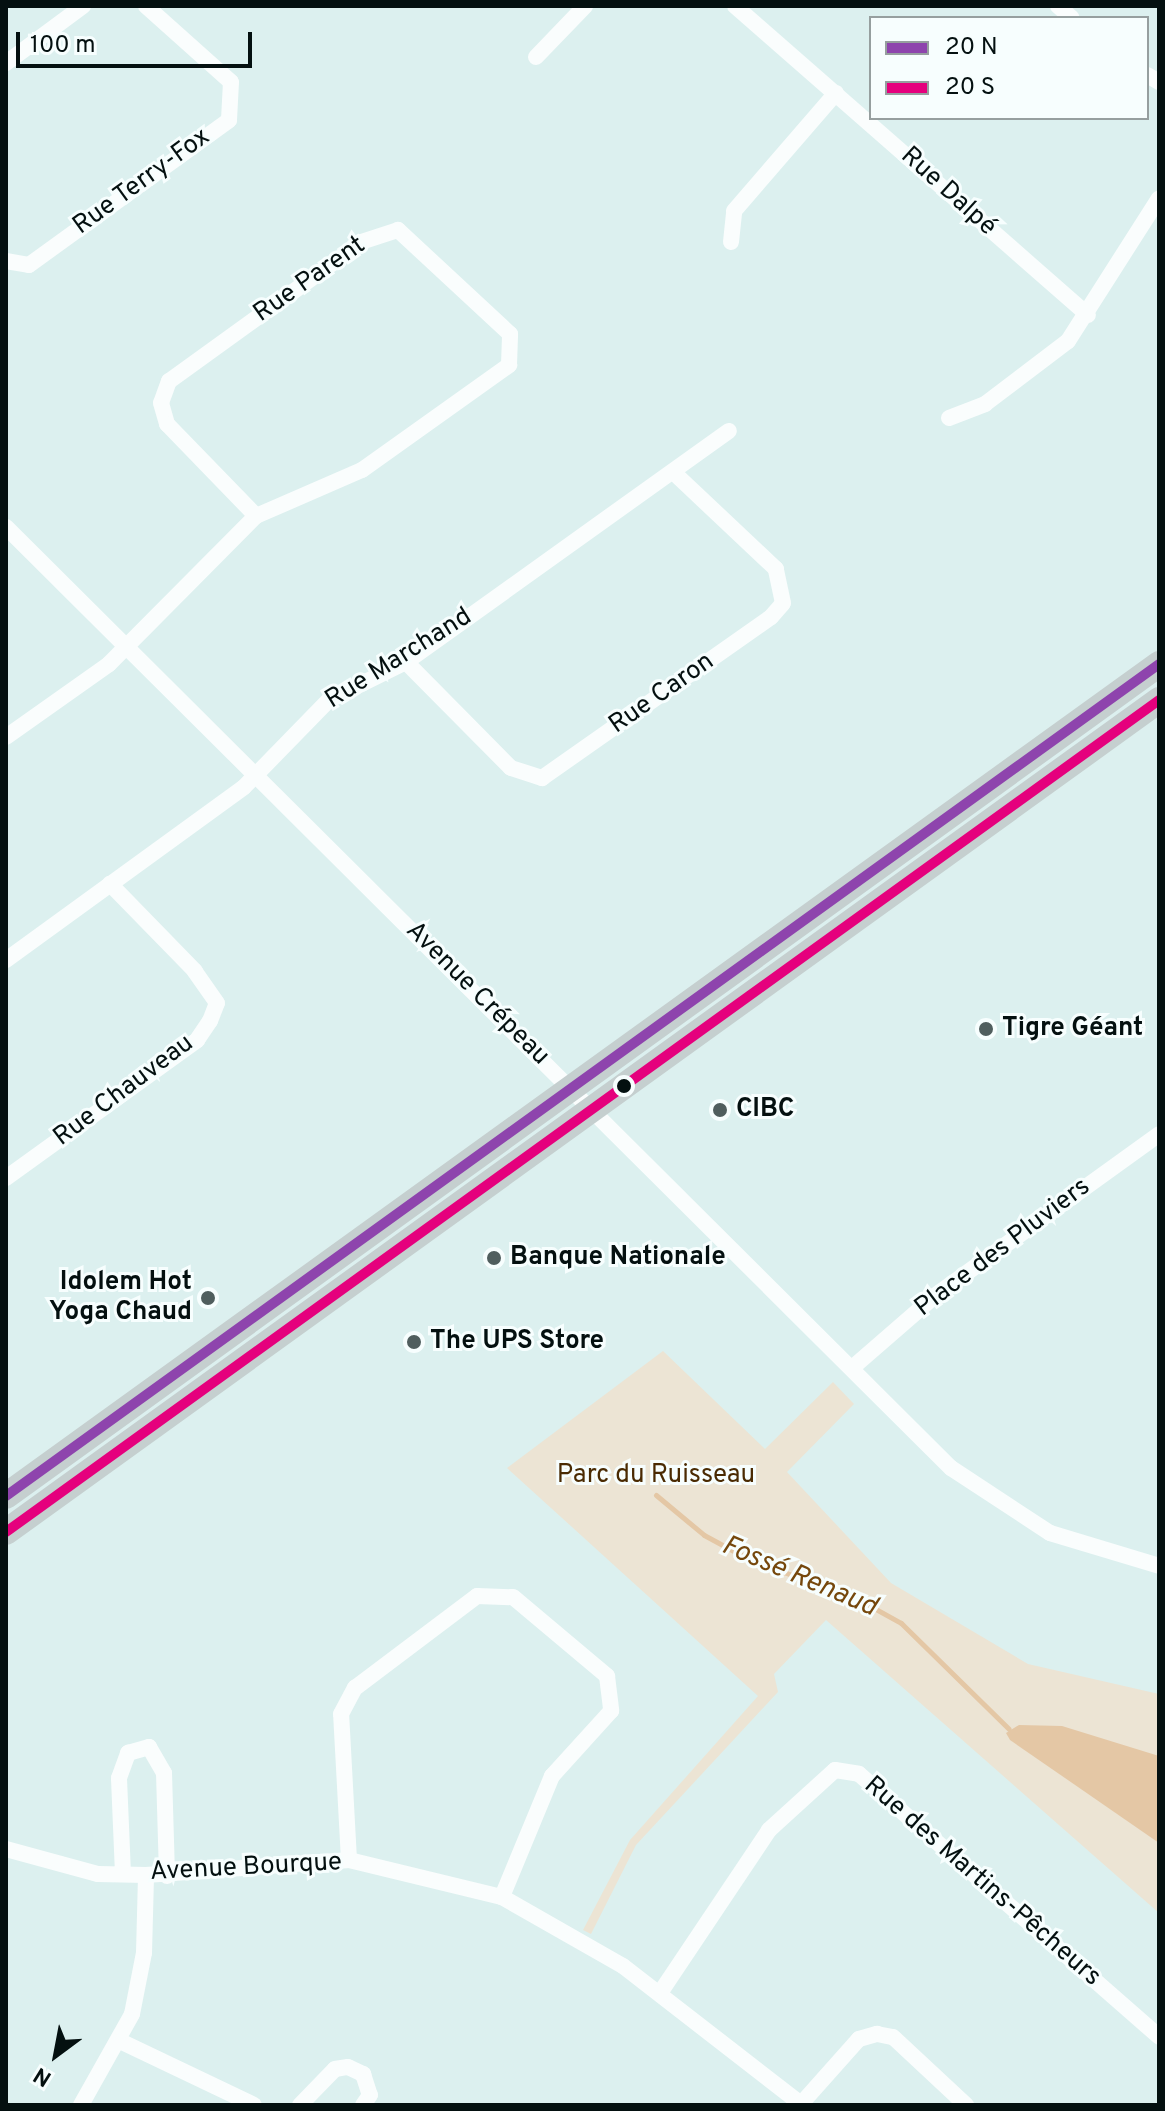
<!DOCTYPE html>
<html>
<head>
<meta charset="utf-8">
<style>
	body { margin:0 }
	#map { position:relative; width:1165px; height:2111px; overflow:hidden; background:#dcf0ef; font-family:Overpass,sans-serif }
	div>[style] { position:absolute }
	.green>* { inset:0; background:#ece4d4 }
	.water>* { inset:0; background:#e4c7a5 }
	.stream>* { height:5px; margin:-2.5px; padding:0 2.5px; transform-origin:2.5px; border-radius:2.5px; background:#e4c7a5 }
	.minor>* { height:16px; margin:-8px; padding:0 8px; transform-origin:8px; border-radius:8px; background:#fafdfd }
	.primary>* { height:26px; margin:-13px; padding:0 13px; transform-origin:13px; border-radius:13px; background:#c5cfcf }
	.bus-1>* { height:10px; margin:-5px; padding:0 5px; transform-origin:5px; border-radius:5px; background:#8e44ad }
	.bus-2>* { height:10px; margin:-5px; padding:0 5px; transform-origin:5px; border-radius:5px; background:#e5007d }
	.dots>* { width:22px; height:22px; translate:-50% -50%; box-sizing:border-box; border:4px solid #f7fefe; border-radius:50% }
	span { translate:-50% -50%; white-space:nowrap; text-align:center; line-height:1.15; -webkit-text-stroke:6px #f7fefe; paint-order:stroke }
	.street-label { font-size:26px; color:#041010 }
	.poi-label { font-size:26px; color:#041010; font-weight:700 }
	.left { translate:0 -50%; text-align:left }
	.right { translate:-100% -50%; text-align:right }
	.park-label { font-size:26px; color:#4a2a02 }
	.water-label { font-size:28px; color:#75470c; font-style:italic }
	.frame { position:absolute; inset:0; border:8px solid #041010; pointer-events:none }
	.legend { position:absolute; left:869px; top:16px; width:280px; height:104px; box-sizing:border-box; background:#f7fefe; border:2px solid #969f9f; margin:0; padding:10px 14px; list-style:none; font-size:24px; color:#041010 }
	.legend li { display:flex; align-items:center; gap:16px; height:40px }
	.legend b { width:40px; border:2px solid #969f9f }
	.north { position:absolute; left:16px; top:2015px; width:80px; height:80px; -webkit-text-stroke:6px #f7fefe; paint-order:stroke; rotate:212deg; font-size:22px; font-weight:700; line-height:32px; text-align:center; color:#041010 }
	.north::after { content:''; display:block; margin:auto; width:28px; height:36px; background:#041010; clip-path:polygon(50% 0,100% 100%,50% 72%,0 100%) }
	.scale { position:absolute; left:16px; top:32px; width:236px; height:36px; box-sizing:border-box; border:4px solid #041010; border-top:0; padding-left:10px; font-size:24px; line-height:28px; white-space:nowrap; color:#041010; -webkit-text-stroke:6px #f7fefe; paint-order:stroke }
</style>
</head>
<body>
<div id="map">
	<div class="green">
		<div style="clip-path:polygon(663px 1351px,765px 1449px,833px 1382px,854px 1404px,787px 1472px,891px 1583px,1028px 1664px,1159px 1694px,1159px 1913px,826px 1620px,774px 1674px,778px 1692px,636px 1845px,591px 1934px,583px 1930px,630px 1840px,758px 1696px,507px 1468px)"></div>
	</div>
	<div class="water">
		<div style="clip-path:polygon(1019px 1725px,1062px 1726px,1159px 1756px,1159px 1843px,1010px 1740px,1006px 1733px)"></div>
	</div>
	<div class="stream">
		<div style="left:656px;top:1495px;width:62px;rotate:39.8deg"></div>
		<div style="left:704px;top:1535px;width:52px;rotate:28.5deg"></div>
		<div style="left:750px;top:1560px;width:110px;rotate:19.6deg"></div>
		<div style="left:854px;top:1597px;width:54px;rotate:29deg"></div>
		<div style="left:901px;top:1623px;width:151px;rotate:44.5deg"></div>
	</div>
	<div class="minor">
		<div style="left:735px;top:6px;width:469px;rotate:41.2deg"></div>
		<div style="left:1058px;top:6px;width:18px;rotate:41deg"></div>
		<div style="left:536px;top:57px;width:71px;rotate:-46.1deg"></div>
		<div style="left:6px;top:63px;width:96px;rotate:-36.5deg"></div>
		<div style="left:1147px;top:75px;width:14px;rotate:30deg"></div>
		<div style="left:731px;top:242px;width:31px;rotate:-84deg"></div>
		<div style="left:734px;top:211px;width:156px;rotate:-49.2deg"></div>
		<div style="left:6px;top:261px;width:23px;rotate:10deg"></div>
		<div style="left:29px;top:265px;width:247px;rotate:-35.9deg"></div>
		<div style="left:229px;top:120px;width:38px;rotate:-87deg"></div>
		<div style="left:231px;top:82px;width:114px;rotate:-138.2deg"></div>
		<div style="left:949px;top:418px;width:39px;rotate:-21deg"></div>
		<div style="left:985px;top:404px;width:104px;rotate:-37.2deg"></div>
		<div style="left:1068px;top:341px;width:169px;rotate:-57.5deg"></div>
		<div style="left:6px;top:527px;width:1334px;rotate:44.88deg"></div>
		<div style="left:951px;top:1468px;width:118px;rotate:33.3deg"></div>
		<div style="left:1050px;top:1533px;width:114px;rotate:16.8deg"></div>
		<div style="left:406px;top:662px;width:149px;rotate:45.3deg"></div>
		<div style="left:511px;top:768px;width:33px;rotate:18deg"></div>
		<div style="left:542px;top:778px;width:280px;rotate:-35.1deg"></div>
		<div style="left:771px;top:617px;width:18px;rotate:-49deg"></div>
		<div style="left:783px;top:603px;width:35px;rotate:-102deg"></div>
		<div style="left:776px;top:569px;width:141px;rotate:-136.7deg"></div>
		<div style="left:6px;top:737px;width:126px;rotate:-35.3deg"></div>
		<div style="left:109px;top:664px;width:209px;rotate:-45.2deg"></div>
		<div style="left:256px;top:516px;width:116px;rotate:-23.5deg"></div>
		<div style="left:362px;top:470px;width:181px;rotate:-35.5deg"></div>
		<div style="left:509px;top:365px;width:31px;rotate:-88deg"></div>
		<div style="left:510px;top:334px;width:153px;rotate:-137.1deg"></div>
		<div style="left:398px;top:230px;width:38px;rotate:162deg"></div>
		<div style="left:362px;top:242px;width:238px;rotate:144.2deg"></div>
		<div style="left:169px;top:381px;width:23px;rotate:110deg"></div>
		<div style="left:161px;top:403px;width:22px;rotate:74deg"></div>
		<div style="left:167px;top:424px;width:128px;rotate:45.9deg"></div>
		<div style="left:6px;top:960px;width:294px;rotate:-36deg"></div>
		<div style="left:244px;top:787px;width:122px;rotate:-45.7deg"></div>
		<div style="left:329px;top:700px;width:86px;rotate:-26.3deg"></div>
		<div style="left:406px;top:662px;width:397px;rotate:-35.6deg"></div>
		<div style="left:6px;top:1178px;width:236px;rotate:-35.8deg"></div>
		<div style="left:197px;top:1040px;width:23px;rotate:-56deg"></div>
		<div style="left:210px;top:1021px;width:19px;rotate:-69deg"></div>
		<div style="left:217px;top:1003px;width:39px;rotate:-125deg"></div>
		<div style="left:195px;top:971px;width:122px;rotate:-134.3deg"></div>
		<div style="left:852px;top:1368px;width:111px;rotate:-41deg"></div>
		<div style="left:936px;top:1295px;width:275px;rotate:-35.8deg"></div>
		<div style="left:6px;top:1849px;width:95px;rotate:15.2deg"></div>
		<div style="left:98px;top:1874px;width:48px;rotate:1.2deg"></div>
		<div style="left:146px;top:1875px;width:204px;rotate:-4.2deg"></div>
		<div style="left:349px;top:1860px;width:157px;rotate:13.6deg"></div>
		<div style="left:502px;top:1897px;width:139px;rotate:29.7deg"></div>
		<div style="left:623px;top:1966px;width:227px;rotate:37.8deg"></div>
		<div style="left:349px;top:1860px;width:146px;rotate:-93.1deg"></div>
		<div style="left:341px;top:1714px;width:30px;rotate:-62deg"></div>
		<div style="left:355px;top:1688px;width:153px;rotate:-37deg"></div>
		<div style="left:477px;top:1596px;width:36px;rotate:2deg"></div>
		<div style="left:513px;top:1597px;width:123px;rotate:40deg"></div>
		<div style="left:607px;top:1676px;width:35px;rotate:83deg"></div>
		<div style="left:611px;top:1711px;width:88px;rotate:132.2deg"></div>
		<div style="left:552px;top:1776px;width:131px;rotate:112.5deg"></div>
		<div style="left:123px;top:1874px;width:96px;rotate:-92.4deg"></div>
		<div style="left:119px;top:1778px;width:27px;rotate:-70deg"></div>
		<div style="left:128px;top:1753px;width:22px;rotate:-16deg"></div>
		<div style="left:149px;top:1747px;width:30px;rotate:60deg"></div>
		<div style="left:164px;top:1773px;width:103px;rotate:88.3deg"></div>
		<div style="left:660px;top:1993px;width:196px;rotate:-56.2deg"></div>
		<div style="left:769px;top:1830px;width:89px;rotate:-42.3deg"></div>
		<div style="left:835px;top:1770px;width:24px;rotate:9deg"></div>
		<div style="left:859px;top:1774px;width:399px;rotate:41.2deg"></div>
		<div style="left:122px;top:2042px;width:146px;rotate:25.5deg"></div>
		<div style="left:801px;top:2104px;width:87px;rotate:-48.3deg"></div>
		<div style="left:859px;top:2039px;width:19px;rotate:-16deg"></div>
		<div style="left:877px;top:2034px;width:16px;rotate:11deg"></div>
		<div style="left:893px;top:2037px;width:100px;rotate:43deg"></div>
		<div style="left:81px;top:2105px;width:104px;rotate:-60.7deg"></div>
		<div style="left:132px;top:2014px;width:62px;rotate:-78.9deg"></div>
		<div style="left:144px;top:1953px;width:78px;rotate:-88.5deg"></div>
		<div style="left:300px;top:2105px;width:50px;rotate:-45.8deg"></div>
		<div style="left:335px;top:2069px;width:13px;rotate:-9deg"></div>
		<div style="left:348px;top:2067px;width:17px;rotate:25deg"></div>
		<div style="left:363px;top:2074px;width:22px;rotate:72deg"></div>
		<div style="left:370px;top:2095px;width:12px;rotate:125deg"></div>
	</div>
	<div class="primary">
		<div style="left:6px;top:1496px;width:1422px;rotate:-35.81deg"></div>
		<div style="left:6px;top:1532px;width:1422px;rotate:-35.81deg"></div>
	</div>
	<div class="bus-1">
		<div style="left:6px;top:1496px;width:1422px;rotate:-35.81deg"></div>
	</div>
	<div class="bus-2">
		<div style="left:6px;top:1532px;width:1422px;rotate:-35.81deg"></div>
	</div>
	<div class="dots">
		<div style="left:986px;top:1029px;background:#505e5e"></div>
		<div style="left:624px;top:1086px;background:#041010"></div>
		<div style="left:720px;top:1110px;background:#505e5e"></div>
		<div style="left:494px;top:1258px;background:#505e5e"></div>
		<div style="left:208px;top:1298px;background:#505e5e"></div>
		<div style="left:414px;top:1342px;background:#505e5e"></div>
	</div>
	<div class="street-label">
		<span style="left:142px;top:182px;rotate:-36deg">Rue Terry-Fox</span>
		<span style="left:948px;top:192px;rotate:42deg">Rue Dalpé</span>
		<span style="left:310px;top:280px;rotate:-35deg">Rue Parent</span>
		<span style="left:399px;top:659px;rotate:-32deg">Rue Marchand</span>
		<span style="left:662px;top:694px;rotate:-35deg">Rue Caron</span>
		<span style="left:477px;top:994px;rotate:45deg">Avenue Crépeau</span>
		<span style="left:124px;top:1091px;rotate:-37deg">Rue Chauveau</span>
		<span style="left:1003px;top:1248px;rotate:-37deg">Place des Pluviers</span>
		<span style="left:246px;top:1868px;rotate:-3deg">Avenue Bourque</span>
		<span style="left:982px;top:1882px;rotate:41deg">Rue des Martins-Pêcheurs</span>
	</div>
	<div class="poi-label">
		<span class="left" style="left:1002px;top:1029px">Tigre Géant</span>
		<span class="left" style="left:736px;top:1110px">CIBC</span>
		<span class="left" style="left:510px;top:1258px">Banque Nationale</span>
		<span class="right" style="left:192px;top:1298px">Idolem Hot<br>Yoga Chaud</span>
		<span class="left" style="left:430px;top:1342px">The UPS Store</span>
	</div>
	<div class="park-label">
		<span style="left:656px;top:1476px">Parc du Ruisseau</span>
	</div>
	<div class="water-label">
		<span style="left:799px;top:1577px;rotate:23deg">Fossé Renaud</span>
	</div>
	<div class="frame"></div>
	<ul class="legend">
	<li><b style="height:10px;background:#8e44ad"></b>20 N</li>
	<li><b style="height:10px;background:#e5007d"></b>20 S</li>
	</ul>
	<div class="north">N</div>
	<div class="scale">100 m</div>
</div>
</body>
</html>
